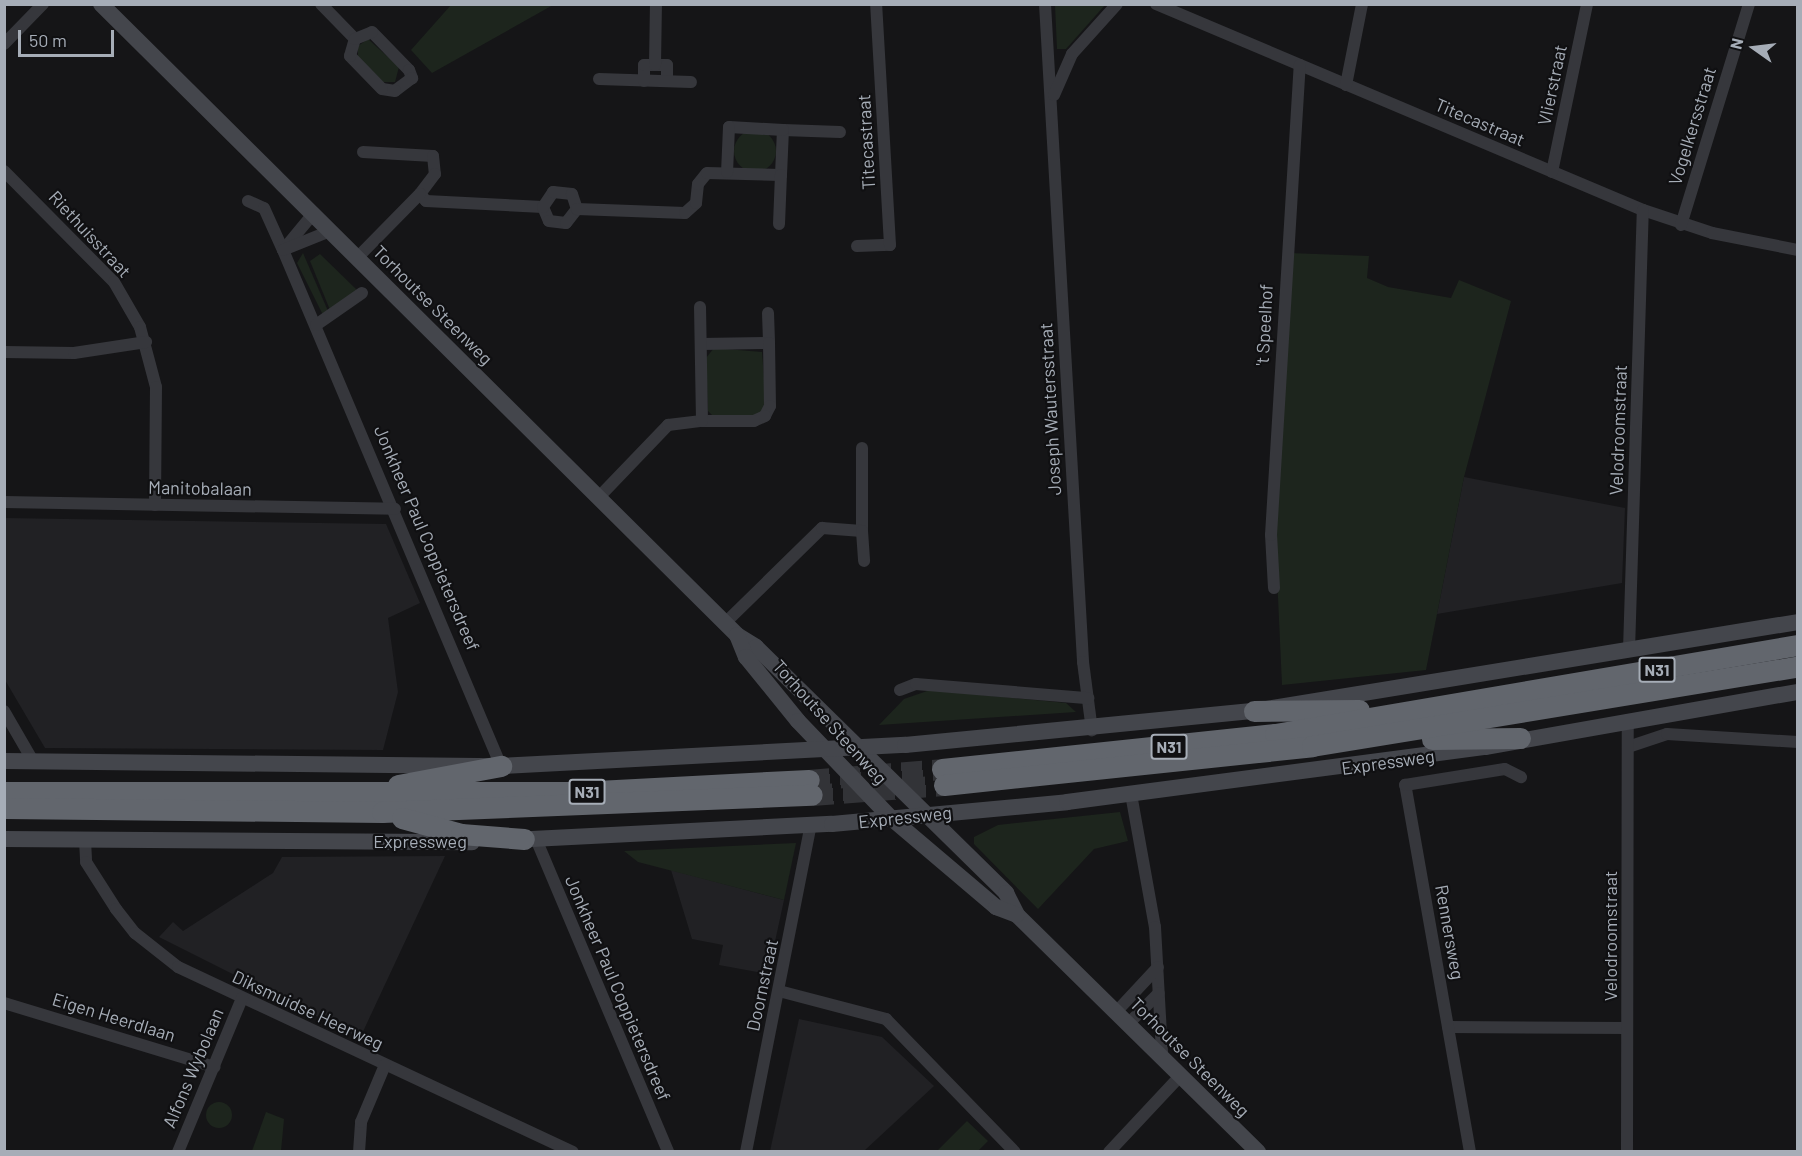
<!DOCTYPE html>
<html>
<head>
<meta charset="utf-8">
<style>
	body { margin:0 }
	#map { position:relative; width:1802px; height:1156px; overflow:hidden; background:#151517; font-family:Barlow,sans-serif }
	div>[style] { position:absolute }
	.built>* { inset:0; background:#212124 }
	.green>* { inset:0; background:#1d251d }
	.round { border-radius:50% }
	.highway-tunnel>* { height:21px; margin-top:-10.5px; transform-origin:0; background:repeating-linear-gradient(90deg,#323337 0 21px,transparent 0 31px) }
	.street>* { height:12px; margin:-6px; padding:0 6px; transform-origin:6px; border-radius:6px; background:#36373c }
	.secondary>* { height:16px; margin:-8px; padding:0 8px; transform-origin:8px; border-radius:8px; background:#44464c }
	.highway>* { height:21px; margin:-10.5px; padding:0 10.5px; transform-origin:10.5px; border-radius:10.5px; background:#62666d }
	span { translate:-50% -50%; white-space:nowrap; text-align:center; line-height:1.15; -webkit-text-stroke:4.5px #101012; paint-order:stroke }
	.shield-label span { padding:2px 4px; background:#101012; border:2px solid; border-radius:4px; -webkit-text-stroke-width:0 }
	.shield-label { font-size:16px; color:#a6adb7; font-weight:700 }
	.street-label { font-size:18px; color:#a6adb7 }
	.frame { position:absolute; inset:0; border:6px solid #a6adb7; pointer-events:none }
	.north { position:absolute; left:1724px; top:18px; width:60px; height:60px; -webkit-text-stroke:4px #101012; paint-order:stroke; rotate:284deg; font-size:16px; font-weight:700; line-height:24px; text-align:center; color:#a6adb7 }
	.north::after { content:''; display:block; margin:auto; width:21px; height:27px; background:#a6adb7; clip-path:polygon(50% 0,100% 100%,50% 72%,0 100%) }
	.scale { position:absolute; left:18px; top:30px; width:96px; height:27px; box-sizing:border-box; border:3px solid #a6adb7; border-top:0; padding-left:8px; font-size:18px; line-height:21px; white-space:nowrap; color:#a6adb7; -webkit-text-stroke:4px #101012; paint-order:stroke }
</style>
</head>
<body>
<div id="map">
	<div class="built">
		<div style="clip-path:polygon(1464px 477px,1625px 508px,1622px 583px,1437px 614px)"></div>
		<div style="clip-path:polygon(4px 518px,386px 524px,420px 603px,388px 618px,398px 692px,383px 750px,45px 748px,5px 680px)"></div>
		<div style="clip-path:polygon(445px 856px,360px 1038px,159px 937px,173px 922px,183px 931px,273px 873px,282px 857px)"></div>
		<div style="clip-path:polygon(671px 870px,784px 900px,768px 974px,719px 965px,723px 945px,692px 939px)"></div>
		<div style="clip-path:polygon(799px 1019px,882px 1037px,934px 1086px,864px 1151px,770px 1151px)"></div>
	</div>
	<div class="green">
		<div style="clip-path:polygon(451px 5px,451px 4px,553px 5px,432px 73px,411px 50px)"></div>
		<div style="clip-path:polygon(1105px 5px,1066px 49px,1057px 49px,1055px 5px)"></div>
		<div style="clip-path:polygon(368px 39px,399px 67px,395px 82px,383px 82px,358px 57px,358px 46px)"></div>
		<div class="round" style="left:734px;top:130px;width:42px;height:42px"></div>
		<div style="clip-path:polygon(303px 253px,328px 311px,323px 315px,297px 263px)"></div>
		<div style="clip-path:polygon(1289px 253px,1369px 256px,1367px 278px,1388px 287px,1451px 298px,1459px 280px,1511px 301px,1464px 477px,1426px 670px,1282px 685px,1275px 532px)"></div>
		<div style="clip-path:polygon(320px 254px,358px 291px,330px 310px,310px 261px)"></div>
		<div style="clip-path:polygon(714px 348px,762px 352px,766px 403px,759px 415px,713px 416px,708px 411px,706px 358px)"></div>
		<div style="clip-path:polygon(930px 690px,1066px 703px,1076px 712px,879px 725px,904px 699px)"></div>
		<div style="clip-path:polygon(1120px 812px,1128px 841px,1094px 849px,1038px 909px,974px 844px,974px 837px,998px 825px)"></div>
		<div style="clip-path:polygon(796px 843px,784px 900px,638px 862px,624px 851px)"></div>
		<div class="round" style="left:206px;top:1102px;width:26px;height:26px"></div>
		<div style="clip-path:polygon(266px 1112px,284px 1119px,281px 1151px,252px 1151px)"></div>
		<div style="clip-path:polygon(967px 1121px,988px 1141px,978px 1151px,937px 1151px)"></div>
	</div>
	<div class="highway-tunnel">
		<div style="left:809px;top:780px;width:133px;rotate:-4.7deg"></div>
		<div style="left:812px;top:795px;width:132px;rotate:-4.3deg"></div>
	</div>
	<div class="street">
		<div style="left:321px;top:4px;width:49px;rotate:45.8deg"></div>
		<div style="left:1045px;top:4px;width:659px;rotate:86.69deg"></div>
		<div style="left:1083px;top:662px;width:69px;rotate:82.5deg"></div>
		<div style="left:1156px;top:4px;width:529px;rotate:22.93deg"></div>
		<div style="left:1643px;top:210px;width:73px;rotate:18.4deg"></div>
		<div style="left:1712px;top:233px;width:88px;rotate:11.2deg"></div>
		<div style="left:372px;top:32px;width:53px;rotate:45.8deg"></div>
		<div style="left:409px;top:70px;width:9px;rotate:69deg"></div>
		<div style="left:412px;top:78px;width:21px;rotate:143deg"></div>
		<div style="left:395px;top:91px;width:13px;rotate:-171deg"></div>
		<div style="left:382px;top:89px;width:46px;rotate:-134.1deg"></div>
		<div style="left:350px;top:56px;width:18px;rotate:-74deg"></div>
		<div style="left:355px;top:39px;width:18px;rotate:-22deg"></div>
		<div style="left:4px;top:44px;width:56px;rotate:-45.7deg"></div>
		<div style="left:655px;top:65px;width:12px"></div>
		<div style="left:667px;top:65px;width:16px;rotate:90deg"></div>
		<div style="left:599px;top:79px;width:92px;rotate:1.9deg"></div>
		<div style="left:644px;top:81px;width:16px;rotate:-90deg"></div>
		<div style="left:644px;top:65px;width:11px"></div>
		<div style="left:655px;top:65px;width:61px;rotate:-89.1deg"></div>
		<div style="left:1346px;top:85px;width:83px;rotate:-78.8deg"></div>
		<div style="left:1054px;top:95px;width:45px;rotate:-66.3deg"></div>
		<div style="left:1072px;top:54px;width:67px;rotate:-48deg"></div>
		<div style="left:783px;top:130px;width:57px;rotate:2deg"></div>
		<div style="left:363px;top:152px;width:70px;rotate:3.3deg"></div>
		<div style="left:433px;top:156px;width:18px;rotate:84deg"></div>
		<div style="left:435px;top:174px;width:25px;rotate:127deg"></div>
		<div style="left:420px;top:194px;width:9px;rotate:49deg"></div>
		<div style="left:426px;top:201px;width:117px;rotate:2.9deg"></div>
		<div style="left:543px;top:207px;width:15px;rotate:67deg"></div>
		<div style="left:549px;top:221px;width:17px;rotate:7deg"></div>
		<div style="left:566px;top:223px;width:18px;rotate:-52deg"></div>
		<div style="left:4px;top:171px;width:156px;rotate:45.3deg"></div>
		<div style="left:114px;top:282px;width:52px;rotate:60deg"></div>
		<div style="left:140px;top:327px;width:62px;rotate:75.1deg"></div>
		<div style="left:156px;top:387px;width:118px;rotate:90.5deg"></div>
		<div style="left:1552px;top:172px;width:172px;rotate:-78.2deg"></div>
		<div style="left:248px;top:201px;width:17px;rotate:24deg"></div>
		<div style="left:264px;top:208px;width:46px;rotate:65.7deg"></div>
		<div style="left:283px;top:250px;width:560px;rotate:67.1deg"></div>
		<div style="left:543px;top:207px;width:18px;rotate:-56deg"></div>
		<div style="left:553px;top:192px;width:19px;rotate:6deg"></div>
		<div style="left:572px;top:194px;width:16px;rotate:72deg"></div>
		<div style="left:577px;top:209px;width:108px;rotate:2.1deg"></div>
		<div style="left:685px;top:213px;width:15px;rotate:-42deg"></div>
		<div style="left:696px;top:203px;width:19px;rotate:-84deg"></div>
		<div style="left:698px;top:184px;width:14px;rotate:-51deg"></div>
		<div style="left:707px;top:173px;width:74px;rotate:1.5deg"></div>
		<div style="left:781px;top:175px;width:45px;rotate:-87.5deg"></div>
		<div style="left:783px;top:130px;width:54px;rotate:-176.8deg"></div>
		<div style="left:729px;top:127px;width:45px;rotate:92.5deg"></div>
		<div style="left:779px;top:224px;width:49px;rotate:-87.7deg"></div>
		<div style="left:1681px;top:225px;width:231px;rotate:-72.9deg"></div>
		<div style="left:857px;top:246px;width:33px;rotate:-2deg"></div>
		<div style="left:890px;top:245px;width:241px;rotate:-93.3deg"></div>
		<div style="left:284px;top:249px;width:45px;rotate:-50.4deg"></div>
		<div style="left:283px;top:250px;width:51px;rotate:-22deg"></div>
		<div style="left:357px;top:258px;width:90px;rotate:-45.5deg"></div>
		<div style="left:768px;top:313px;width:30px;rotate:88deg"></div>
		<div style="left:316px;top:325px;width:56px;rotate:-34.8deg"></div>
		<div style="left:701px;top:344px;width:68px;rotate:-0.8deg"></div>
		<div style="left:769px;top:343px;width:63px;rotate:89.1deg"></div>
		<div style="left:770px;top:406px;width:11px;rotate:117deg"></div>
		<div style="left:765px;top:416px;width:12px;rotate:156deg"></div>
		<div style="left:754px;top:421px;width:52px;rotate:180deg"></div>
		<div style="left:4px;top:352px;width:70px;rotate:0.8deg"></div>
		<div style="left:74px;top:353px;width:73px;rotate:-8.7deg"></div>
		<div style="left:862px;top:448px;width:83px;rotate:90deg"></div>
		<div style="left:599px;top:497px;width:100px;rotate:-46.2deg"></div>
		<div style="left:668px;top:425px;width:34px;rotate:-7deg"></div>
		<div style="left:702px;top:421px;width:114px;rotate:-91deg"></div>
		<div style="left:4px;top:502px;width:391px;rotate:1deg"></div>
		<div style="left:1274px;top:588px;width:53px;rotate:-93.2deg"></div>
		<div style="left:1271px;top:535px;width:471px;rotate:-86.5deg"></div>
		<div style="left:725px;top:623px;width:136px;rotate:-44.4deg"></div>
		<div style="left:822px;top:528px;width:40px;rotate:4.3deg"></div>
		<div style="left:862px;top:531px;width:30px;rotate:86deg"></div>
		<div style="left:1629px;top:650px;width:440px;rotate:-88.2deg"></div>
		<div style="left:900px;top:690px;width:17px;rotate:-21deg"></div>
		<div style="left:916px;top:684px;width:173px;rotate:4.7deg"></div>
		<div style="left:4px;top:711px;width:58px;rotate:59.9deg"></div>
		<div style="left:1628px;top:747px;width:41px;rotate:-18.4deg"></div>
		<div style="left:1667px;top:734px;width:131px;rotate:3.5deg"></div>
		<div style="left:1131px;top:794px;width:135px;rotate:79.8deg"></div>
		<div style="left:1155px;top:927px;width:127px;rotate:86.8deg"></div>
		<div style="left:536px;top:839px;width:340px;rotate:67.1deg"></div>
		<div style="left:85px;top:840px;width:22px;rotate:87deg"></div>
		<div style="left:86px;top:862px;width:56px;rotate:57.4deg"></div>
		<div style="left:116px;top:909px;width:31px;rotate:52deg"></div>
		<div style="left:135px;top:933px;width:55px;rotate:38.3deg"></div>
		<div style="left:178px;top:967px;width:436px;rotate:25.1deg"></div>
		<div style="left:779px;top:991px;width:111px;rotate:14.7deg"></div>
		<div style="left:886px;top:1019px;width:185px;rotate:45.9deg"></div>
		<div style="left:4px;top:1003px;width:220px;rotate:16.9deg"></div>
		<div style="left:1117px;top:1011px;width:60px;rotate:-47deg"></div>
		<div style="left:1129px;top:1023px;width:42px;rotate:-45deg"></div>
		<div style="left:1448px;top:1027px;width:179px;rotate:0.3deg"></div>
		<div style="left:178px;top:1152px;width:167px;rotate:-67.4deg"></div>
		<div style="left:359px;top:1152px;width:30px;rotate:-86deg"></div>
		<div style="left:361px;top:1122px;width:62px;rotate:-67.2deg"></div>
		<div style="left:746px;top:1152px;width:333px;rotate:-78.8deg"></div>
		<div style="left:1109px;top:1152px;width:105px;rotate:-46.9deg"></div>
		<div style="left:1470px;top:1152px;width:373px;rotate:-100deg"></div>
		<div style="left:1405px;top:785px;width:101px;rotate:-9.1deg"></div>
		<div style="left:1505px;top:769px;width:18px;rotate:27deg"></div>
		<div style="left:1627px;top:1152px;width:432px;rotate:-89.9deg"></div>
	</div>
	<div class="secondary">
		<div style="left:101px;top:4px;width:896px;rotate:44.77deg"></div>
		<div style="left:737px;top:635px;width:22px;rotate:32deg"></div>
		<div style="left:756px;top:647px;width:351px;rotate:44.5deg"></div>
		<div style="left:1006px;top:893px;width:25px;rotate:63deg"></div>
		<div style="left:1017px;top:915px;width:338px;rotate:44.5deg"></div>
		<div style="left:737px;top:635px;width:24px;rotate:68deg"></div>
		<div style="left:746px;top:657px;width:82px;rotate:50.9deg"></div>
		<div style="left:798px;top:721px;width:134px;rotate:46.2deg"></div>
		<div style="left:891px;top:818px;width:138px;rotate:40.3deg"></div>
		<div style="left:996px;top:907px;width:22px;rotate:21deg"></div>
		<div style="left:4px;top:761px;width:497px;rotate:0.6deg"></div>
		<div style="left:501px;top:766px;width:405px;rotate:-3deg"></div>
		<div style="left:905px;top:745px;width:351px;rotate:-5.6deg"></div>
		<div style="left:1254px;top:711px;width:551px;rotate:-9.29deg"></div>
		<div style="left:4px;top:839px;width:468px;rotate:0.4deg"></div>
		<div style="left:512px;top:840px;width:320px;rotate:-2.9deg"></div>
		<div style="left:832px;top:824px;width:236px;rotate:-5.3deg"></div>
		<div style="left:1067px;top:802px;width:422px;rotate:-7.5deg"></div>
		<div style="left:1485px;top:747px;width:318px;rotate:-10deg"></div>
	</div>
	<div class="highway">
		<div style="left:1254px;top:711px;width:105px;rotate:-0.5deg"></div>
		<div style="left:1432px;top:739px;width:88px;rotate:-0.7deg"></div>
		<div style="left:942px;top:769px;width:335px;rotate:-6deg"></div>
		<div style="left:1275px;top:734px;width:531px;rotate:-9.66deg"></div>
		<div style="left:398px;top:785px;width:105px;rotate:-10.5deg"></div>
		<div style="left:944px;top:785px;width:370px;rotate:-6deg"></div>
		<div style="left:1312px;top:746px;width:493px;rotate:-9.3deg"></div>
		<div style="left:4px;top:792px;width:574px"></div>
		<div style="left:578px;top:792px;width:231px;rotate:-3deg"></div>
		<div style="left:4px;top:808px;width:378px;rotate:0.6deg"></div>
		<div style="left:382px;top:812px;width:430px;rotate:-2.3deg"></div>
		<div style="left:402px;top:818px;width:61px;rotate:15.2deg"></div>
		<div style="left:461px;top:834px;width:63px;rotate:4.5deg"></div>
	</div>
	<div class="shield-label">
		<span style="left:1657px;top:670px">N31</span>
		<span style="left:1169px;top:747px">N31</span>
		<span style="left:587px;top:792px">N31</span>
	</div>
	<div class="street-label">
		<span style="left:1552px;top:85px;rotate:-78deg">Vlierstraat</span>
		<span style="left:1480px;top:122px;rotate:23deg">Titecastraat</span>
		<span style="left:1692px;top:126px;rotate:-73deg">Vogelkersstraat</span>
		<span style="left:866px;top:142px;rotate:-93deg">Titecastraat</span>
		<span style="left:90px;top:234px;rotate:47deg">Riethuisstraat</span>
		<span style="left:433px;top:305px;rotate:45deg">Torhoutse Steenweg</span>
		<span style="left:1264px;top:325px;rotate:-87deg">'t Speelhof</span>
		<span style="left:1050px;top:409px;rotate:-93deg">Joseph Wautersstraat</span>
		<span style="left:1618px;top:430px;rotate:-88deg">Velodroomstraat</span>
		<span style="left:200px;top:488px;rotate:1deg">Manitobalaan</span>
		<span style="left:427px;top:538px;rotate:67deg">Jonkheer Paul Coppietersdreef</span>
		<span style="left:830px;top:722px;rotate:48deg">Torhoutse Steenweg</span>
		<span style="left:1388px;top:762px;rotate:-8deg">Expressweg</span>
		<span style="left:905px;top:817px;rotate:-6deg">Expressweg</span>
		<span style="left:420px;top:841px">Expressweg</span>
		<span style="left:1450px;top:932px;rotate:80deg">Rennersweg</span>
		<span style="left:1610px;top:936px;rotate:-90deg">Velodroomstraat</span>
		<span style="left:762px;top:985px;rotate:-78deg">Doornstraat</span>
		<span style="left:618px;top:988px;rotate:67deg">Jonkheer Paul Coppietersdreef</span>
		<span style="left:308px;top:1010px;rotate:25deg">Diksmuidse Heerweg</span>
		<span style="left:114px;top:1017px;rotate:17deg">Eigen Heerdlaan</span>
		<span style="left:1190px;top:1057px;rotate:45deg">Torhoutse Steenweg</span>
		<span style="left:193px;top:1068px;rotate:-67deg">Alfons Wybolaan</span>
	</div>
	<div class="frame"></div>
	<div class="north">N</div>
	<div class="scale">50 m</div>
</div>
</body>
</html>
